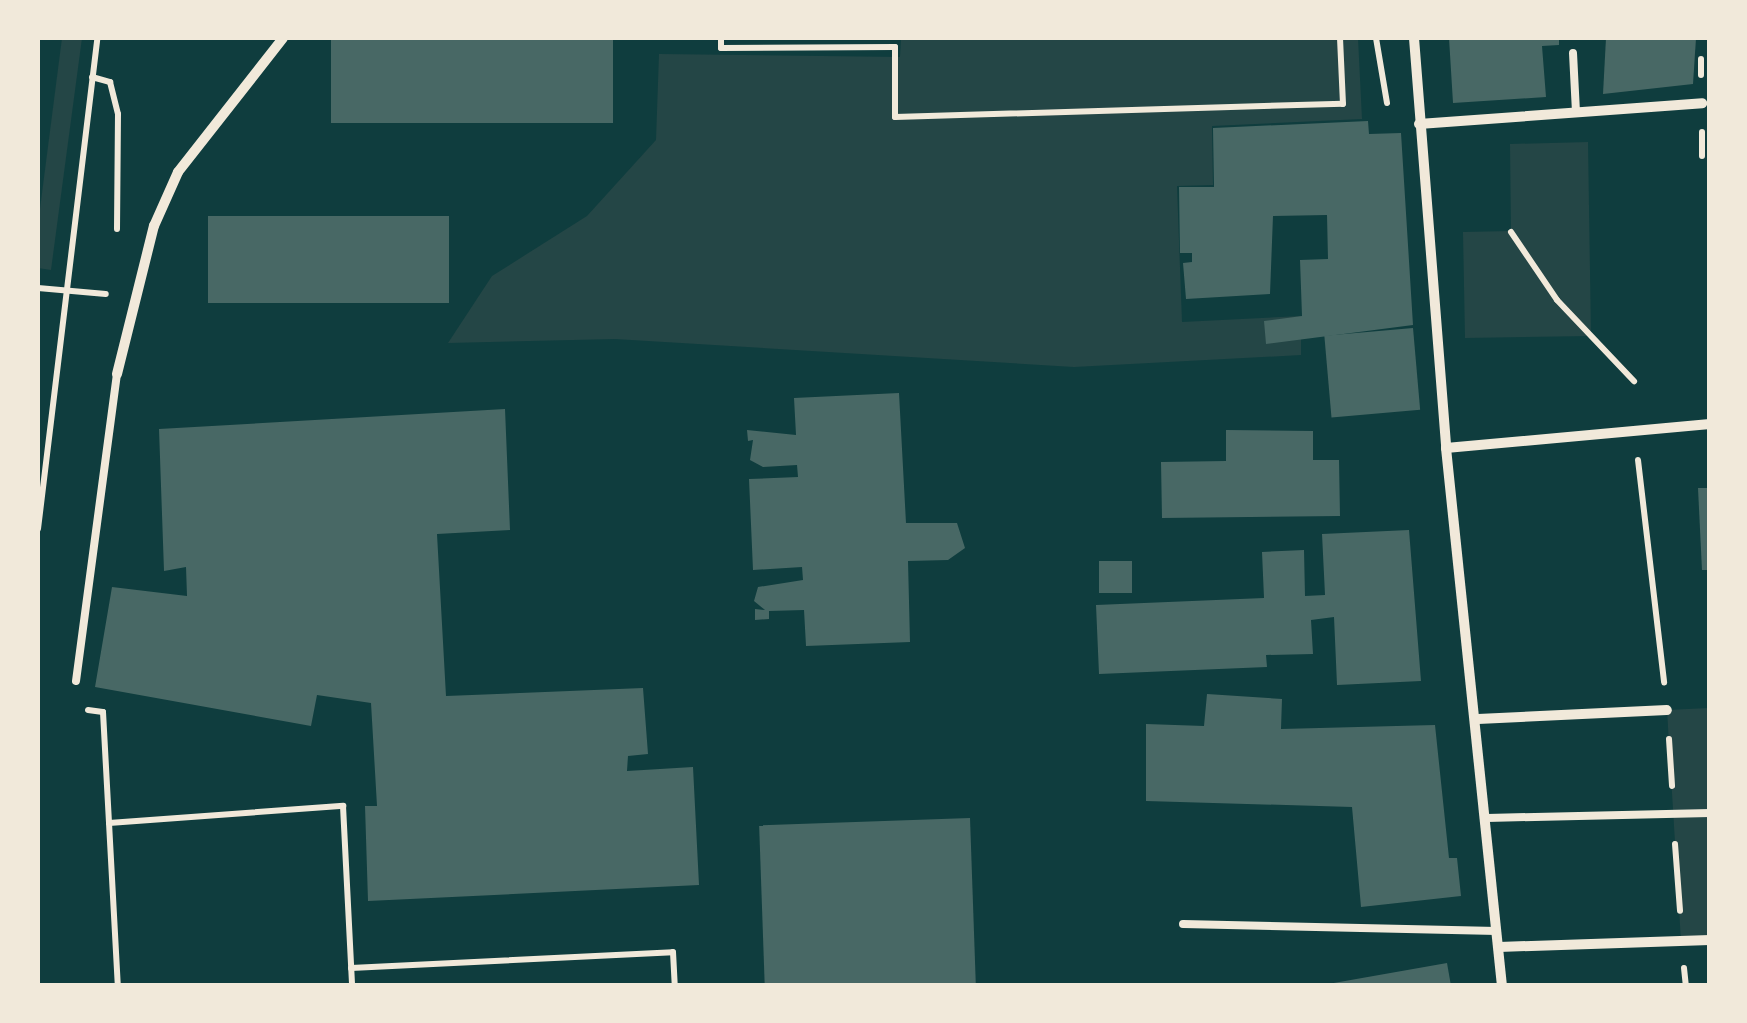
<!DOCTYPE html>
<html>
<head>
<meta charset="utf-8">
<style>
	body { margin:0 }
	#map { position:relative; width:1747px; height:1023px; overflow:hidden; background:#0f3d3e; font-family:"Titillium Web",sans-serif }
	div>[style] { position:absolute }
	.green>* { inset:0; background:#244646 }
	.building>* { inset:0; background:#486865; transform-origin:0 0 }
	.path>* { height:6px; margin:-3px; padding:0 3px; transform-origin:3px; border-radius:3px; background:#f1e9da }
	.service>* { height:8px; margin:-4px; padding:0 4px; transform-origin:4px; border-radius:4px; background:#f1e9da }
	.minor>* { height:10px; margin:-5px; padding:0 5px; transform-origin:5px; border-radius:5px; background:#f1e9da }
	span { translate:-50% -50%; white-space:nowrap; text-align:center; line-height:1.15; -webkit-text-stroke:8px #f1e9da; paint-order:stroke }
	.frame { position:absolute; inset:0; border:40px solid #f1e9da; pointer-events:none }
</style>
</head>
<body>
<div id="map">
	<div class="green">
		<div style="clip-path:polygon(62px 38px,82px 38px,51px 270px,38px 268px,38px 224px)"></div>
		<div style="clip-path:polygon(901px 38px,1358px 38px,1362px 119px,1212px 126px,1213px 185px,1177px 186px,1182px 322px,1301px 316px,1301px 355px,1074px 367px,615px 339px,448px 343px,492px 276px,587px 216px,656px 140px,659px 54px,900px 57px)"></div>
		<div style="clip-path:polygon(1588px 142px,1591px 336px,1465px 338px,1463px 232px,1511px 231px,1510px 144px)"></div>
		<div style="clip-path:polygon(1709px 708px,1709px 940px,1681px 941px,1667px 710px)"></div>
	</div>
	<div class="building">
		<div style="left:331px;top:38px;width:282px;height:85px"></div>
		<div style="clip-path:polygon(1449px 38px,1559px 38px,1559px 45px,1542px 46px,1546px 97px,1453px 103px)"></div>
		<div style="clip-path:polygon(1606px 38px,1696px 38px,1693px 84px,1603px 94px)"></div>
		<div style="clip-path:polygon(1368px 121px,1369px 134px,1401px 133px,1413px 325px,1266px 344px,1264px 321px,1302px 316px,1300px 260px,1328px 259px,1327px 215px,1273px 216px,1270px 294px,1186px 299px,1183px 263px,1192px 262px,1192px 253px,1180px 253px,1179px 187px,1214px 187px,1213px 128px)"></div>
		<div style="left:449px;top:216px;width:87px;height:241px;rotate:90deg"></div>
		<div style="left:1413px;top:328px;width:82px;height:89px;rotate:85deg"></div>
		<div style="clip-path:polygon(899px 393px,906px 523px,957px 523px,965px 548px,948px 560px,908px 561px,910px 642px,806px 646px,804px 610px,769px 611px,769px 619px,755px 620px,755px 609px,765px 610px,754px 601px,758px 587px,803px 580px,802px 567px,753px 570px,749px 479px,798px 477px,797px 465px,763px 467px,750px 460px,753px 440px,748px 441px,747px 430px,796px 435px,794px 398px)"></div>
		<div style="clip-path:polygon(505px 409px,510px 530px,437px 534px,446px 696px,643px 688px,648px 754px,628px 756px,627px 771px,693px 767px,699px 885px,368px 901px,365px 806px,377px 806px,371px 703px,317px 695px,311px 726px,95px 687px,112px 587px,187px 596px,186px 567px,164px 571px,159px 429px)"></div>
		<div style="clip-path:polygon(1226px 430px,1313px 431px,1313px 460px,1339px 460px,1340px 516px,1162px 518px,1161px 462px,1226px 461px)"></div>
		<div style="clip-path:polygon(1698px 488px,1710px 488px,1710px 570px,1702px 570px)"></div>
		<div style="clip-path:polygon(1409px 530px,1421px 681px,1337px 685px,1334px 617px,1311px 620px,1313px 654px,1266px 655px,1267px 667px,1099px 674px,1096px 605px,1264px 598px,1262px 552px,1304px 550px,1305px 596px,1325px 595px,1322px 534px)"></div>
		<div style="left:1099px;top:561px;width:33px;height:32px"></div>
		<div style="clip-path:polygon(1207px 694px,1282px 699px,1281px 729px,1435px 725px,1449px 858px,1457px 858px,1461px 896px,1361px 907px,1352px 807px,1146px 801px,1146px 724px,1204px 726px)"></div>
		<div style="left:970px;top:818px;width:168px;height:211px;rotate:88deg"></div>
		<div style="left:1447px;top:963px;width:23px;height:184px;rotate:80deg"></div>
	</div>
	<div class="path">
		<div style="left:721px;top:38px;width:10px;rotate:90deg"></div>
		<div style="left:721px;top:48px;width:174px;rotate:-0.3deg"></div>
		<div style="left:895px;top:47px;width:70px;rotate:90deg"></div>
		<div style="left:895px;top:117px;width:448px;rotate:-1.7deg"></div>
		<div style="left:1343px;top:104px;width:66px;rotate:-92.6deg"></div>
		<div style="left:1376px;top:38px;width:66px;rotate:80.4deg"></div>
		<div style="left:1701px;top:59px;width:16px;rotate:90deg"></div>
		<div style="left:92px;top:77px;width:19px;rotate:16deg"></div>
		<div style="left:110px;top:82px;width:33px;rotate:76deg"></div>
		<div style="left:118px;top:114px;width:115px;rotate:90.5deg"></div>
		<div style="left:1702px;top:132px;width:24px;rotate:90deg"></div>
		<div style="left:1511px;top:232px;width:82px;rotate:55.9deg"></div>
		<div style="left:1557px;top:300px;width:112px;rotate:46.5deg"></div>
		<div style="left:38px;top:288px;width:68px;rotate:5deg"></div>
		<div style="left:1638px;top:460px;width:224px;rotate:83.3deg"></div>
		<div style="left:38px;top:529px;width:495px;rotate:-83.1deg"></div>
		<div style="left:88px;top:710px;width:15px;rotate:8deg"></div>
		<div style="left:103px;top:712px;width:274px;rotate:86.9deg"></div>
		<div style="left:1669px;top:739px;width:47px;rotate:86.3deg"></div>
		<div style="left:109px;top:823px;width:235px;rotate:-4.2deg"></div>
		<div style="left:343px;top:806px;width:180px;rotate:87.1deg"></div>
		<div style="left:1675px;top:844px;width:67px;rotate:85.7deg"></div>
		<div style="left:351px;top:968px;width:322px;rotate:-2.8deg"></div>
		<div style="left:673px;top:952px;width:34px;rotate:87deg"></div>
		<div style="left:1684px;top:968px;width:18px;rotate:84deg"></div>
	</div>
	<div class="service">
		<div style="left:1573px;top:53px;width:59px;rotate:87.1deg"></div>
		<div style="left:76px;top:681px;width:310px;rotate:-82.4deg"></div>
		<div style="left:1487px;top:818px;width:223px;rotate:-1.3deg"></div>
		<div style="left:1183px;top:924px;width:314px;rotate:1.3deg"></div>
	</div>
	<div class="minor">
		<div style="left:1414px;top:38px;width:411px;rotate:85.5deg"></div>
		<div style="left:1446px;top:448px;width:541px;rotate:84.06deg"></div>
		<div style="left:1419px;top:124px;width:284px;rotate:-4.2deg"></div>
		<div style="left:117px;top:374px;width:153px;rotate:-76deg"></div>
		<div style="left:154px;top:226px;width:59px;rotate:-66deg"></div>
		<div style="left:178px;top:172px;width:170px;rotate:-51.9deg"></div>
		<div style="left:1446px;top:448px;width:265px;rotate:-5.2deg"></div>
		<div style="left:1478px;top:719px;width:189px;rotate:-2.7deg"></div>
		<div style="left:1499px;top:947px;width:211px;rotate:-1.9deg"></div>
	</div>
	<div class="frame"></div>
</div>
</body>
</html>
